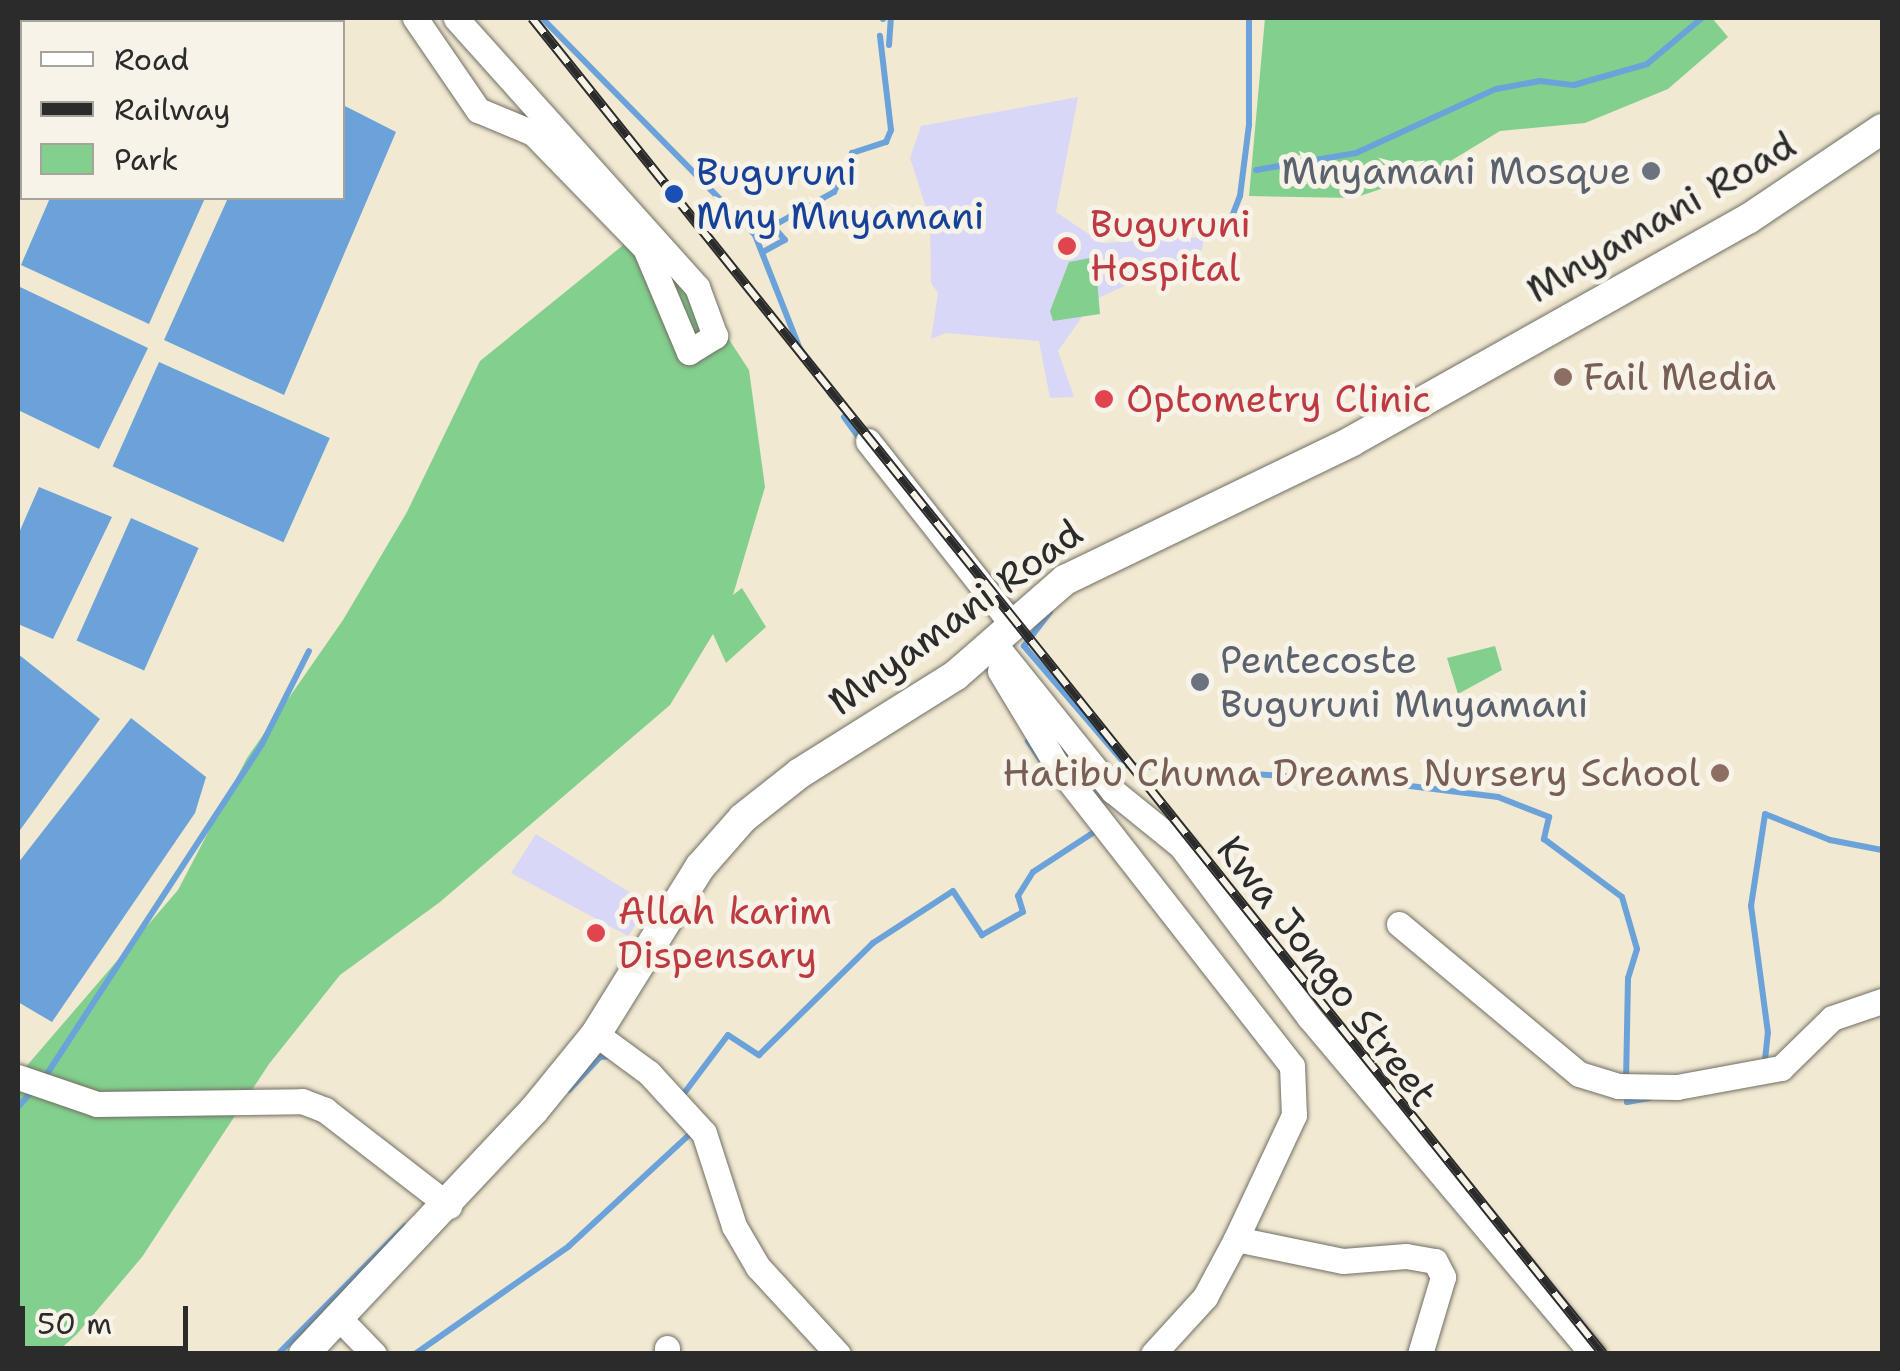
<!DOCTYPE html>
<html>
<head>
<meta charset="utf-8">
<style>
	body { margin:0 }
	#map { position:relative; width:1900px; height:1371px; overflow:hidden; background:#f1e9d1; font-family:"Shantell Sans",sans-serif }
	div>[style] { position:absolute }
	.built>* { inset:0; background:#d9d7f7 }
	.green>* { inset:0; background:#83cf8d }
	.water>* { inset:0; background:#6ba2d9; transform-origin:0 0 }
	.stream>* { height:6px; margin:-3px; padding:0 3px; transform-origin:3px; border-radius:3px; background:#6ba2d9 }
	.roads { filter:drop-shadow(0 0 2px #706e65) drop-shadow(0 0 2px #706e65) }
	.minor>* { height:25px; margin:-12.5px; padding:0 12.5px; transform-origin:12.5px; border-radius:12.5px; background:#fff }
	.tertiary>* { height:30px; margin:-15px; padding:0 15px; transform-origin:15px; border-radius:15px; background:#fff }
	.rail>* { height:10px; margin-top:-5px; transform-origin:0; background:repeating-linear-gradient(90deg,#f7f3e8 0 19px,#2b2b2b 0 38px); box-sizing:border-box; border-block:2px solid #2b2b2b }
	.dots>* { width:28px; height:28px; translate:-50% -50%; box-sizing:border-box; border:5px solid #f7f3e8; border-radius:50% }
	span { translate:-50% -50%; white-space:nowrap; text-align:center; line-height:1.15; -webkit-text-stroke:10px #f7f3e8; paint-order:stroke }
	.worship-label { font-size:38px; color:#5b616d }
	.right { translate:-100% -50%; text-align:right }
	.left { translate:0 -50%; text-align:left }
	.transit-label { font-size:38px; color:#164399 }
	.street-label { font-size:38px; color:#2b2b2b }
	.health-label { font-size:38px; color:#be3a42 }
	.education-label { font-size:38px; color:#785e54 }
	.frame { position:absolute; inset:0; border:20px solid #2b2b2b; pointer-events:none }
	.legend { position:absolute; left:20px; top:20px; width:325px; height:180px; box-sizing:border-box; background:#f7f3e8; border:2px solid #a5a39c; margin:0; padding:12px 18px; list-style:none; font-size:30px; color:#2b2b2b }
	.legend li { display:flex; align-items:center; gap:20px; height:50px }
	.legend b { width:50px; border:2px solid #a5a39c }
	.scale { position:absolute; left:20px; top:1306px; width:168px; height:45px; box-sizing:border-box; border:5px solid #2b2b2b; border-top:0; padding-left:12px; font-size:30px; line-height:35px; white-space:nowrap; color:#2b2b2b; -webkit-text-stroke:8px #f7f3e8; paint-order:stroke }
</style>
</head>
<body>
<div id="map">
	<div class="built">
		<div style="clip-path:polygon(1078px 97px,1056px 212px,1102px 243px,1204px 237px,1202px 250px,1094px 300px,1058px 351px,1074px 397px,1050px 398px,1039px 341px,946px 333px,931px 339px,938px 293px,931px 283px,930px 220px,910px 158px,921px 126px)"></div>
		<div style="clip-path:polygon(536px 834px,650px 905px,628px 936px,511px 873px)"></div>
	</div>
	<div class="green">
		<div style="clip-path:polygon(1265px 18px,1712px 18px,1728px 37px,1668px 89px,1585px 123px,1500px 131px,1434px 171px,1354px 198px,1249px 196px)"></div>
		<div style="clip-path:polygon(627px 242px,703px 300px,749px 370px,765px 487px,733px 595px,742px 588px,766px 627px,726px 663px,713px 634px,670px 705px,440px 902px,340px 975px,269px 1064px,142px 1257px,77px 1334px,56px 1353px,18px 1353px,18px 1076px,178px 890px,247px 758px,343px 620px,407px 512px,480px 361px)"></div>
		<div style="clip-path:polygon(1095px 257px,1100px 314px,1053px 321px,1050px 311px,1069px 262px)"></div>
		<div style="clip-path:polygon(1495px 646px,1502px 670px,1458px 694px,1447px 658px)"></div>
	</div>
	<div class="water">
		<div style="clip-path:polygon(343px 105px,396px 132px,284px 395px,164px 340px,228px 198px,342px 198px)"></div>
		<div style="clip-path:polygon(50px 198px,205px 198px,149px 324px,21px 265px)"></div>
		<div style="clip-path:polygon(18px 286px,148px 348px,99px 449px,18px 410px)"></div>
		<div style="left:159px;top:362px;width:187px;height:114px;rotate:24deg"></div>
		<div style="clip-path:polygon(39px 487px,112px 517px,53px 639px,18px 624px,18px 535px)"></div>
		<div style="left:131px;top:518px;width:74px;height:134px;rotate:24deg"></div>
		<div style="clip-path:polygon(18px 654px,100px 719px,18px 833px)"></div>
		<div style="clip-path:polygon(131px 718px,206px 777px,195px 813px,52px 1022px,18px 1002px,18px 863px)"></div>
	</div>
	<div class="stream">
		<div style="left:542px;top:18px;width:304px;rotate:45.5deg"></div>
		<div style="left:755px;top:235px;width:123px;rotate:68.5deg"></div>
		<div style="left:800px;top:349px;width:57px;rotate:55.8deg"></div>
		<div style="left:883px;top:18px;width:1px;rotate:90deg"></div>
		<div style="left:889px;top:45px;width:27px;rotate:-86deg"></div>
		<div style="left:1256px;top:170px;width:101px;rotate:-9.6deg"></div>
		<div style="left:1356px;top:153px;width:154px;rotate:-24.6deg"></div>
		<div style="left:1496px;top:89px;width:45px;rotate:-10.3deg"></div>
		<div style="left:1540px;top:81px;width:34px;rotate:7deg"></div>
		<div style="left:1574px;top:85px;width:76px;rotate:-16deg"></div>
		<div style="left:1647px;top:64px;width:72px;rotate:-39.9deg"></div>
		<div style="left:1228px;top:227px;width:33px;rotate:-69deg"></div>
		<div style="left:1240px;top:196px;width:72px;rotate:-82.8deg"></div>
		<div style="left:1249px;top:125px;width:107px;rotate:-90deg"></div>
		<div style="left:763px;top:252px;width:25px;rotate:-29deg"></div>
		<div style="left:785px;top:240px;width:18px;rotate:-131deg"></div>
		<div style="left:773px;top:226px;width:70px;rotate:-29.1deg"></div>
		<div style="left:834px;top:192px;width:43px;rotate:-65.2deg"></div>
		<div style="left:852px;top:153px;width:36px;rotate:-18deg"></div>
		<div style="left:886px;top:142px;width:13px;rotate:-67deg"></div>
		<div style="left:891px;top:130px;width:95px;rotate:-96.7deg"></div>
		<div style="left:844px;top:417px;width:29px;rotate:54deg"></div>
		<div style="left:1050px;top:612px;width:43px;rotate:127.4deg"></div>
		<div style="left:1024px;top:646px;width:157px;rotate:49.4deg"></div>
		<div style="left:1126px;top:765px;width:261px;rotate:4deg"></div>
		<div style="left:1386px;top:783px;width:113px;rotate:7.1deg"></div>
		<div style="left:1498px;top:797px;width:55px;rotate:21.4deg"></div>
		<div style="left:1549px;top:817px;width:23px;rotate:103deg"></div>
		<div style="left:1544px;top:839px;width:97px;rotate:36.6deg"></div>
		<div style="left:1622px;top:897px;width:54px;rotate:73.9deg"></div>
		<div style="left:1637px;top:949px;width:30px;rotate:107deg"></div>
		<div style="left:1628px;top:978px;width:103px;rotate:91.1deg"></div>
		<div style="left:1028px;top:741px;width:32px;rotate:56deg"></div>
		<div style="left:1765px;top:1060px;width:27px;rotate:-84deg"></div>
		<div style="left:1768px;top:1033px;width:128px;rotate:-97.6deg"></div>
		<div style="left:1751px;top:906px;width:93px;rotate:-81.3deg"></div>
		<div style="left:1765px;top:814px;width:70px;rotate:21.8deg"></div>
		<div style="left:1830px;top:840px;width:53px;rotate:10.9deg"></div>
		<div style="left:45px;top:1077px;width:397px;rotate:-56.9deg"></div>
		<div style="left:262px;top:744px;width:104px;rotate:-63.2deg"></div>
		<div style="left:569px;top:1090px;width:45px;rotate:-46.8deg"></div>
		<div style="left:600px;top:1057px;width:12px;rotate:-5deg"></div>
		<div style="left:1627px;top:1093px;width:9px;rotate:90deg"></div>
		<div style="left:1627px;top:1102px;width:23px;rotate:-10deg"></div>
		<div style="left:682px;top:1096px;width:76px;rotate:-53deg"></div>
		<div style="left:728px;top:1035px;width:37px;rotate:33deg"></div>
		<div style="left:759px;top:1055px;width:160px;rotate:-44.5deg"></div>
		<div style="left:873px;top:943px;width:95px;rotate:-33deg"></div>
		<div style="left:953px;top:891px;width:53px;rotate:56.6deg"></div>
		<div style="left:982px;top:935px;width:47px;rotate:-29.3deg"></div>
		<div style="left:1023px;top:912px;width:17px;rotate:-107deg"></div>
		<div style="left:1018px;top:896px;width:28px;rotate:-58deg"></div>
		<div style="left:1033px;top:872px;width:79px;rotate:-33.1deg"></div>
		<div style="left:18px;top:1107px;width:18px;rotate:-49deg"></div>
		<div style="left:278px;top:1354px;width:180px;rotate:-45.2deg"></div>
		<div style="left:415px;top:1354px;width:188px;rotate:-35deg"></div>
		<div style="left:569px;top:1246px;width:168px;rotate:-42.8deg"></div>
	</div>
	<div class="roads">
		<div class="minor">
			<div style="left:415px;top:18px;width:112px;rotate:55.6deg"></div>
			<div style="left:478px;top:110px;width:60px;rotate:22.7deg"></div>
			<div style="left:533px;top:133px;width:161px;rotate:45.8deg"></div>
			<div style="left:645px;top:248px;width:113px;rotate:67.1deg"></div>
			<div style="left:689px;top:352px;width:31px;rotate:-32deg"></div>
			<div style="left:715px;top:336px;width:52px;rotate:-110.2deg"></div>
			<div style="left:697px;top:287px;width:361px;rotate:-131.9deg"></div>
			<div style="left:868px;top:441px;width:233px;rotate:51.8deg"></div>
			<div style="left:994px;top:643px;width:190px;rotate:51.2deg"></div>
			<div style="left:1113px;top:791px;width:87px;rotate:39deg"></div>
			<div style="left:1181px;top:846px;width:214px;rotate:53.2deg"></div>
			<div style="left:1309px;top:1017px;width:441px;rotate:49.9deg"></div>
			<div style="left:1000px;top:671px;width:109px;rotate:58.9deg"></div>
			<div style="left:1056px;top:764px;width:383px;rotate:52deg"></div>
			<div style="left:1292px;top:1066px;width:49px;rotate:87.7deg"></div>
			<div style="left:1294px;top:1115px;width:137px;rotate:115.1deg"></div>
			<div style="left:1236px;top:1239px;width:66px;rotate:118.1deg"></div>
			<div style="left:1205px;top:1297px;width:77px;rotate:132.4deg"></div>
			<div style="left:1399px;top:924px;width:234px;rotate:39.8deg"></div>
			<div style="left:1579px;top:1074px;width:41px;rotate:17.1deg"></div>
			<div style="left:1618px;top:1086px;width:59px;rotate:1deg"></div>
			<div style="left:1677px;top:1087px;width:106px;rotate:-10.4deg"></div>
			<div style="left:1781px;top:1068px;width:71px;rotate:-44.4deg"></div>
			<div style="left:1832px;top:1018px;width:53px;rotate:-18.8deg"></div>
			<div style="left:596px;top:1034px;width:66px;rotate:36.3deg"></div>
			<div style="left:649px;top:1073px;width:81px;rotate:47.5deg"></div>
			<div style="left:704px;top:1133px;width:98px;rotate:72.1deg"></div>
			<div style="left:734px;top:1226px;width:48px;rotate:59.7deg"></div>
			<div style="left:758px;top:1267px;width:118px;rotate:47.4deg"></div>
			<div style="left:18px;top:1077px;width:83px;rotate:18.9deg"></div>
			<div style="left:97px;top:1104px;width:205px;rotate:-0.8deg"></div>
			<div style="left:302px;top:1101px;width:25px;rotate:21deg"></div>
			<div style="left:325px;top:1110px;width:157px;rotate:37.7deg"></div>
			<div style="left:1236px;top:1239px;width:109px;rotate:11.6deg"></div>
			<div style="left:1343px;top:1261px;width:63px;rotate:-4.5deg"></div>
			<div style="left:1406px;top:1256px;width:29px;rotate:10deg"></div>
			<div style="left:1435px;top:1261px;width:18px;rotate:63deg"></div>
			<div style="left:1443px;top:1277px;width:80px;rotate:106.6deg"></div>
			<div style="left:339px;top:1318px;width:50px;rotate:45.8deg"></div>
			<div style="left:667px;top:1348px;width:6px;rotate:90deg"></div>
		</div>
		<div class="tertiary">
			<div style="left:304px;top:1354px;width:335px;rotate:-46.7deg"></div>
			<div style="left:534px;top:1110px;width:98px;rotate:-50.8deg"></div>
			<div style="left:596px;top:1034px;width:197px;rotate:-58.1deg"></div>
			<div style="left:700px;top:867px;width:65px;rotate:-48.7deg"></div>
			<div style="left:743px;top:818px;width:73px;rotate:-38.3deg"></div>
			<div style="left:800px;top:773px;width:184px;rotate:-32.1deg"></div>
			<div style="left:956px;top:675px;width:145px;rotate:-41.1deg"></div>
			<div style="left:1065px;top:580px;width:319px;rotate:-25.8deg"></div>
			<div style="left:1352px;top:441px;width:454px;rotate:-29.3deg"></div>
			<div style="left:1748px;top:219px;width:161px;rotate:-33.9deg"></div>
		</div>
	</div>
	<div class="rail">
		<div style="left:532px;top:18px;width:1712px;rotate:51.28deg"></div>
	</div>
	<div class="dots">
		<div style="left:1651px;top:171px;background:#6b7280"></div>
		<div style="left:674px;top:194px;background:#1a4fb4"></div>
		<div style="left:1067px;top:246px;background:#e0444e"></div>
		<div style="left:1563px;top:377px;background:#8d6e63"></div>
		<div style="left:1104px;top:399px;background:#e0444e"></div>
		<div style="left:1200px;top:682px;background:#6b7280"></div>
		<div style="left:1720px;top:773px;background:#8d6e63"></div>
		<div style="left:596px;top:933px;background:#e0444e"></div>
	</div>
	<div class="worship-label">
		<span class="right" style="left:1631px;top:171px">Mnyamani Mosque</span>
		<span class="left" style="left:1220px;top:682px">Pentecoste<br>Buguruni Mnyamani</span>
	</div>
	<div class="transit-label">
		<span class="left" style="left:696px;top:194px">Buguruni<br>Mny Mnyamani</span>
	</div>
	<div class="street-label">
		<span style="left:1661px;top:217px;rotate:-30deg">Mnyamani Road</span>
		<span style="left:955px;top:617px;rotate:-36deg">Mnyamani Road</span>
		<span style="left:1327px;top:971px;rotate:52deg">Kwa Jongo Street</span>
	</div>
	<div class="health-label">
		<span class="left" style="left:1090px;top:246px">Buguruni<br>Hospital</span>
		<span class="left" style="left:1126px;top:399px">Optometry Clinic</span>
		<span class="left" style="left:618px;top:933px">Allah karim<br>Dispensary</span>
	</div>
	<div class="education-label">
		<span class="left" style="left:1583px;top:377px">Fail Media</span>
		<span class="right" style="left:1700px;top:773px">Hatibu Chuma Dreams Nursery School</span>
	</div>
	<div class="frame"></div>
	<ul class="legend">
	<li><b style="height:12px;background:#fff"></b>Road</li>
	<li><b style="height:12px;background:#2b2b2b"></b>Railway</li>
	<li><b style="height:28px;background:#83cf8d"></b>Park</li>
	</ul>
	<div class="scale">50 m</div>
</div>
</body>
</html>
